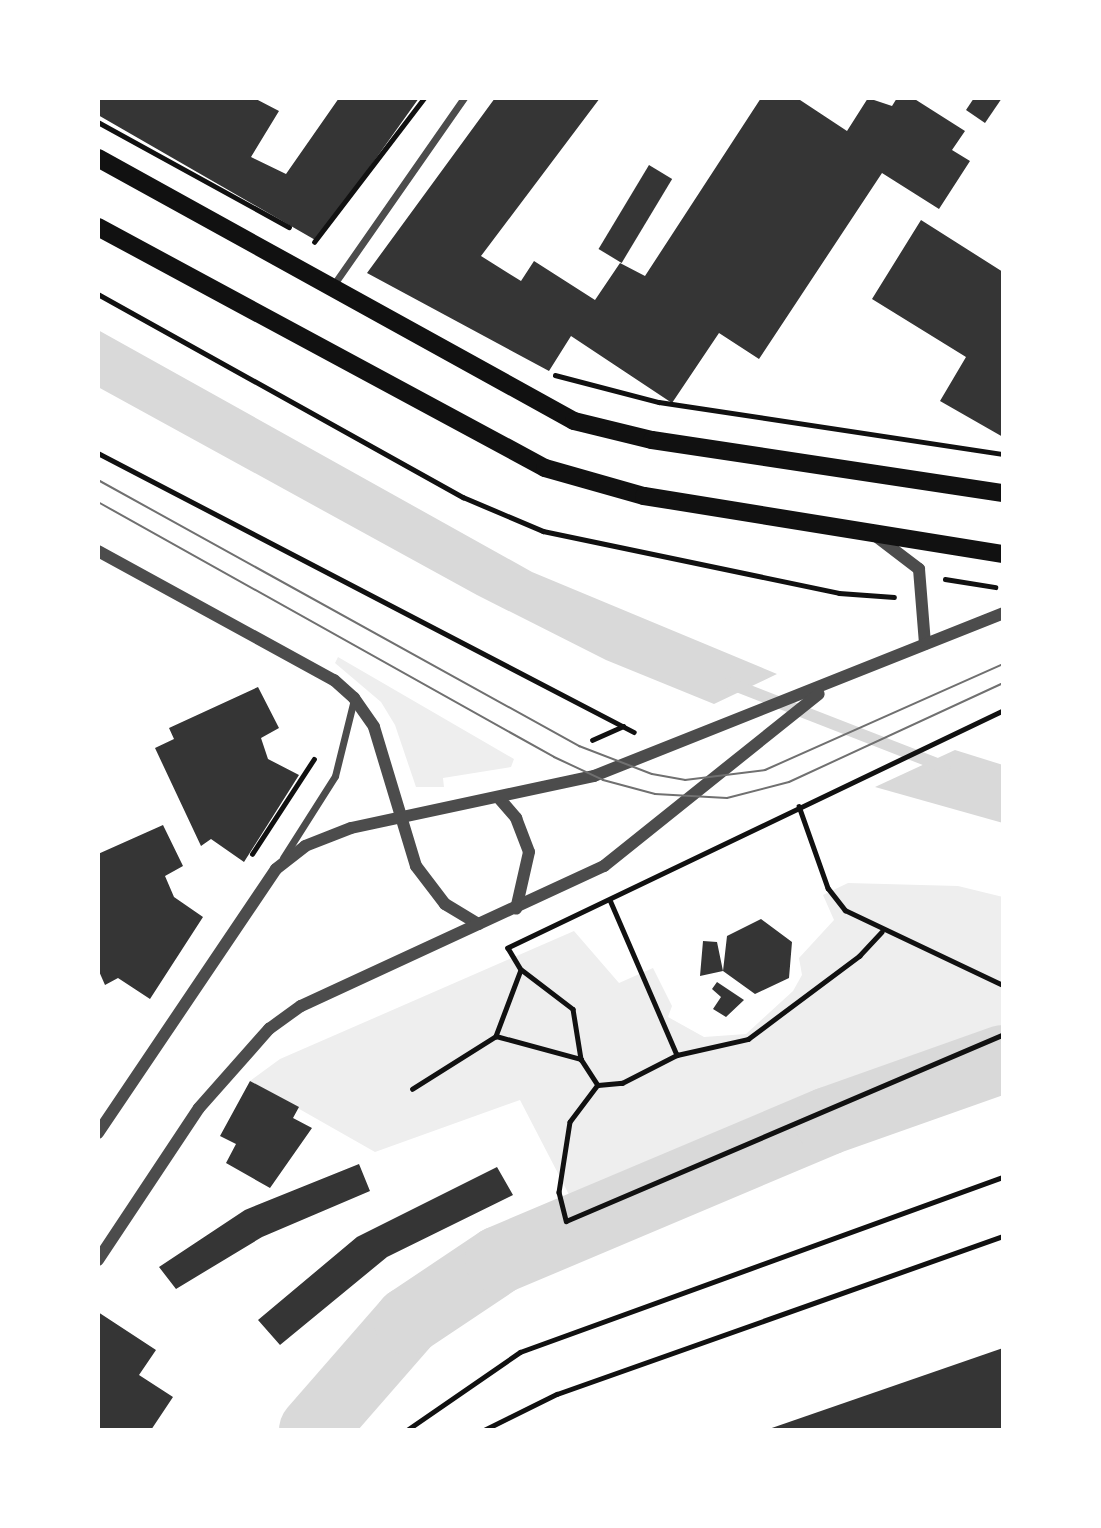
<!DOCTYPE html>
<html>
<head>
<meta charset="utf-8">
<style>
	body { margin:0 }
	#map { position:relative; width:1101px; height:1528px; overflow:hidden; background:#fff; font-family:"Fira Sans",sans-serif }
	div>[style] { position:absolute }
	.green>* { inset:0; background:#eee }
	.water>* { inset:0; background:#d9d9d9 }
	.stream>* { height:12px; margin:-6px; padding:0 6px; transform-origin:6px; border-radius:6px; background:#d9d9d9 }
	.river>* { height:68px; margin:-34px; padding:0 34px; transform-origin:34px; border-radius:34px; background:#d9d9d9 }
	.building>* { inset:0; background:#353535; transform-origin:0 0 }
	.path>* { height:4.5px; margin:-2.25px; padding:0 2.25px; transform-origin:2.25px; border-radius:2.25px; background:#111 }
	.minor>* { height:7px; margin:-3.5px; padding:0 3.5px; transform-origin:3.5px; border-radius:3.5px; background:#4c4c4c }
	.tertiary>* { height:12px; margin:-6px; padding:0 6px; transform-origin:6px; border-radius:6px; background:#4c4c4c }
	.primary>* { height:18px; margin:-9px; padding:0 9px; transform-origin:9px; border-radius:9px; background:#111 }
	.tram>* { height:2px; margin:-1px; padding:0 1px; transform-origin:1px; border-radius:1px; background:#707070 }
	span { translate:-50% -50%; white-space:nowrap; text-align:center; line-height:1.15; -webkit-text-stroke:6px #fff; paint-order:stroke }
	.frame { position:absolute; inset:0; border:100px solid #fff; pointer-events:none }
</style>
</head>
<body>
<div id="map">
	<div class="green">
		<div style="clip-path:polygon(338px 657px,514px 759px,511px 767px,443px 778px,444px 787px,416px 787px,395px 725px,381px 702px,335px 663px)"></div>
		<div style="clip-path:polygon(848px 883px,958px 886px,1003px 897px,1003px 1046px,578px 1212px,520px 1100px,375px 1152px,250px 1081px,280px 1059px,574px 931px,619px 983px,653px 968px,672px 1006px,668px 1017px,704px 1037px,746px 1034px,793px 991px,802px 975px,799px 958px,834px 920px,823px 895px)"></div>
	</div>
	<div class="water">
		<div style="clip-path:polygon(98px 330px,532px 572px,777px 674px,714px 704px,606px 660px,477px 595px,98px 387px)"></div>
		<div style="clip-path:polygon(955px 750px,1003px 765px,1003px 823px,875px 787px)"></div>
	</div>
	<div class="stream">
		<div style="left:729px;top:683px;width:231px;rotate:21.3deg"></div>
	</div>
	<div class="river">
		<div style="left:313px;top:1430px;width:145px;rotate:-48.9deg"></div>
		<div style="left:408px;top:1321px;width:110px;rotate:-33.8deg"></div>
		<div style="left:499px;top:1260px;width:357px;rotate:-22.9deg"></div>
		<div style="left:828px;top:1121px;width:186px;rotate:-19.5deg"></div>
	</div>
	<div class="building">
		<div style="clip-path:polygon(98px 98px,254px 98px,279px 111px,251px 157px,286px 174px,339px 98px,419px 98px,317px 241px,98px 115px)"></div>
		<div style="clip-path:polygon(495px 98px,600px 98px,481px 256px,521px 281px,534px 261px,595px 300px,620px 263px,645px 276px,761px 98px,797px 98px,847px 131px,868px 98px,892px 106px,897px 98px,913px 98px,965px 131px,952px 150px,970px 161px,939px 209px,882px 173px,759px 359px,719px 333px,672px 403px,571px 336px,549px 371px,367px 273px)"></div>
		<div style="clip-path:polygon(974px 98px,1002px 98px,985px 123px,966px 110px)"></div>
		<div style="left:649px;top:165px;width:27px;height:98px;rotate:31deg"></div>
		<div style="clip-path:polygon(921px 220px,1003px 272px,1003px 437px,940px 401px,966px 357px,872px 299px)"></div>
		<div style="clip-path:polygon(258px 687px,279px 728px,261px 738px,268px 759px,299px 775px,244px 862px,211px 839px,201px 846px,155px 748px,174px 739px,169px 728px)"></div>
		<div style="clip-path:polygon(163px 825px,183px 866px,165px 876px,174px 897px,203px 917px,150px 999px,118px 978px,105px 985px,98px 969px,98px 854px)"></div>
		<div style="clip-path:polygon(761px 919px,792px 942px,789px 978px,755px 994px,723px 971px,700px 976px,703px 941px,717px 942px,723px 971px,727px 936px)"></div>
		<div style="clip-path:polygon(717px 982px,744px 1000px,726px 1017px,713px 1009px,721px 997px,712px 989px)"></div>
		<div style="clip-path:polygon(250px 1081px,299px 1107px,293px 1118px,312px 1128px,270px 1188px,226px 1163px,236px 1144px,220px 1136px)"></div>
		<div style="clip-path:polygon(359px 1164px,370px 1191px,262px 1237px,176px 1289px,159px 1267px,245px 1210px)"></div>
		<div style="clip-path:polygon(497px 1167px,513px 1195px,387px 1257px,280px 1345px,258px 1320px,357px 1237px)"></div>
		<div style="clip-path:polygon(98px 1312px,156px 1350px,139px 1375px,173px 1397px,151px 1430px,98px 1430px)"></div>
		<div style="clip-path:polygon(1003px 1348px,1003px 1430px,766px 1430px)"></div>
	</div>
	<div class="path">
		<div style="left:98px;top:122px;width:218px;rotate:28.8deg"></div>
		<div style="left:314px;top:242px;width:181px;rotate:-52.6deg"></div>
		<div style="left:98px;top:294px;width:418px;rotate:29.1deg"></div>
		<div style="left:463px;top:497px;width:87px;rotate:23deg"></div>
		<div style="left:543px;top:531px;width:302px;rotate:11.8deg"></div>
		<div style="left:839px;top:593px;width:55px;rotate:4.2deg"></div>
		<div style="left:555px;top:375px;width:107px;rotate:14.6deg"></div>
		<div style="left:659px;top:402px;width:348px;rotate:8.6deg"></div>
		<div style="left:98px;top:453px;width:604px;rotate:27.5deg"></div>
		<div style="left:945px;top:579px;width:51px;rotate:9.1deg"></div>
		<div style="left:1003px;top:711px;width:549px;rotate:154.42deg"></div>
		<div style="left:508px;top:948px;width:26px;rotate:59deg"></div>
		<div style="left:521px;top:970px;width:71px;rotate:110.7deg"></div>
		<div style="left:496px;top:1036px;width:88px;rotate:15.1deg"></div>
		<div style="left:581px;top:1059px;width:31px;rotate:57deg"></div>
		<div style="left:598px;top:1085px;width:46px;rotate:127.1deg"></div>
		<div style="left:570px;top:1122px;width:71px;rotate:98.9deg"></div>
		<div style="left:559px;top:1192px;width:30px;rotate:76deg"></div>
		<div style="left:566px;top:1221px;width:475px;rotate:-23.1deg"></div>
		<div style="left:592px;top:740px;width:34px;rotate:-24deg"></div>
		<div style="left:799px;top:806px;width:87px;rotate:70.5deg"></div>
		<div style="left:828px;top:888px;width:28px;rotate:52deg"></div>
		<div style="left:845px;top:910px;width:175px;rotate:25.4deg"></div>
		<div style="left:252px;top:854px;width:113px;rotate:-56.9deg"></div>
		<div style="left:610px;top:900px;width:169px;rotate:66.6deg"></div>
		<div style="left:522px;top:970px;width:64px;rotate:37.4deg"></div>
		<div style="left:573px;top:1009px;width:51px;rotate:80.9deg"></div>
		<div style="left:598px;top:1085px;width:24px;rotate:-5deg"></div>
		<div style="left:622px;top:1083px;width:62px;rotate:-27deg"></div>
		<div style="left:677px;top:1055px;width:73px;rotate:-12.7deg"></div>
		<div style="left:748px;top:1039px;width:139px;rotate:-36.8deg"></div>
		<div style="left:859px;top:956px;width:33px;rotate:-47deg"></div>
		<div style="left:412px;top:1089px;width:99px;rotate:-32.2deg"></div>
		<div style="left:407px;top:1430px;width:137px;rotate:-34.6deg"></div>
		<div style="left:520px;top:1352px;width:514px;rotate:-19.92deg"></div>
		<div style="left:484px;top:1430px;width:81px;rotate:-26.3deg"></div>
		<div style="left:557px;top:1394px;width:473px;rotate:-19.5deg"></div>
	</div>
	<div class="minor">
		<div style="left:332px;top:287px;width:231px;rotate:-55.1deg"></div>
		<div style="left:283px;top:858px;width:97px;rotate:-57.6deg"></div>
		<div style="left:335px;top:776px;width:79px;rotate:-76.1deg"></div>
	</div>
	<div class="tertiary">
		<div style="left:877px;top:537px;width:53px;rotate:37.3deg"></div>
		<div style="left:919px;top:569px;width:75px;rotate:85.4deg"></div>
		<div style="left:98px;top:551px;width:269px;rotate:28.7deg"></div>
		<div style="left:334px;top:680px;width:27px;rotate:42deg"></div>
		<div style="left:354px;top:698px;width:35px;rotate:55deg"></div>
		<div style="left:374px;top:727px;width:145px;rotate:73.2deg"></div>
		<div style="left:416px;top:866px;width:48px;rotate:52.7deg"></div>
		<div style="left:445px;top:904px;width:39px;rotate:31deg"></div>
		<div style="left:498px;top:797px;width:28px;rotate:49deg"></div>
		<div style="left:516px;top:818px;width:36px;rotate:69deg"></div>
		<div style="left:529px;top:852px;width:58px;rotate:102.8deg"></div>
		<div style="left:98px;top:1133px;width:318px;rotate:-56deg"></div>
		<div style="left:276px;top:869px;width:37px;rotate:-38deg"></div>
		<div style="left:305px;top:846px;width:49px;rotate:-21.4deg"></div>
		<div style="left:351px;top:828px;width:249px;rotate:-12.1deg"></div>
		<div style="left:594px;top:776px;width:440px;rotate:-21.7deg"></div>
		<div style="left:98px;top:1260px;width:182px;rotate:-56.4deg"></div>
		<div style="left:199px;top:1108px;width:106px;rotate:-48.5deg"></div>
		<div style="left:269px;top:1029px;width:39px;rotate:-36deg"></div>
		<div style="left:301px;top:1006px;width:334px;rotate:-24.8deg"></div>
		<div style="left:604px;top:866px;width:275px;rotate:-38.7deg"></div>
	</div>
	<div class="primary">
		<div style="left:98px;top:158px;width:544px;rotate:28.92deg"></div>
		<div style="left:574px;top:421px;width:80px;rotate:13.7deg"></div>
		<div style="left:652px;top:440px;width:355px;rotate:8.6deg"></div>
		<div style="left:98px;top:227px;width:508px;rotate:28.33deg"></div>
		<div style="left:545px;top:468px;width:103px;rotate:15.8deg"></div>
		<div style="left:644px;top:496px;width:364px;rotate:9.2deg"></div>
	</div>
	<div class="tram">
		<div style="left:98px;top:480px;width:550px;rotate:28.94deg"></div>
		<div style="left:579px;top:746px;width:78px;rotate:21deg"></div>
		<div style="left:652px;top:774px;width:34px;rotate:10deg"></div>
		<div style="left:685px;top:780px;width:81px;rotate:-7.1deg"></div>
		<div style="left:765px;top:770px;width:261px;rotate:-24deg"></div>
		<div style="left:98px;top:502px;width:522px;rotate:29.21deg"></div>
		<div style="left:554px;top:757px;width:54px;rotate:25.1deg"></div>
		<div style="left:603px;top:780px;width:54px;rotate:15.1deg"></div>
		<div style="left:655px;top:794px;width:72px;rotate:3.2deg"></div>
		<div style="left:727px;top:798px;width:64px;rotate:-14.5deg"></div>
		<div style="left:789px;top:782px;width:236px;rotate:-24.8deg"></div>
	</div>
	<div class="frame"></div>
</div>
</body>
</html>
